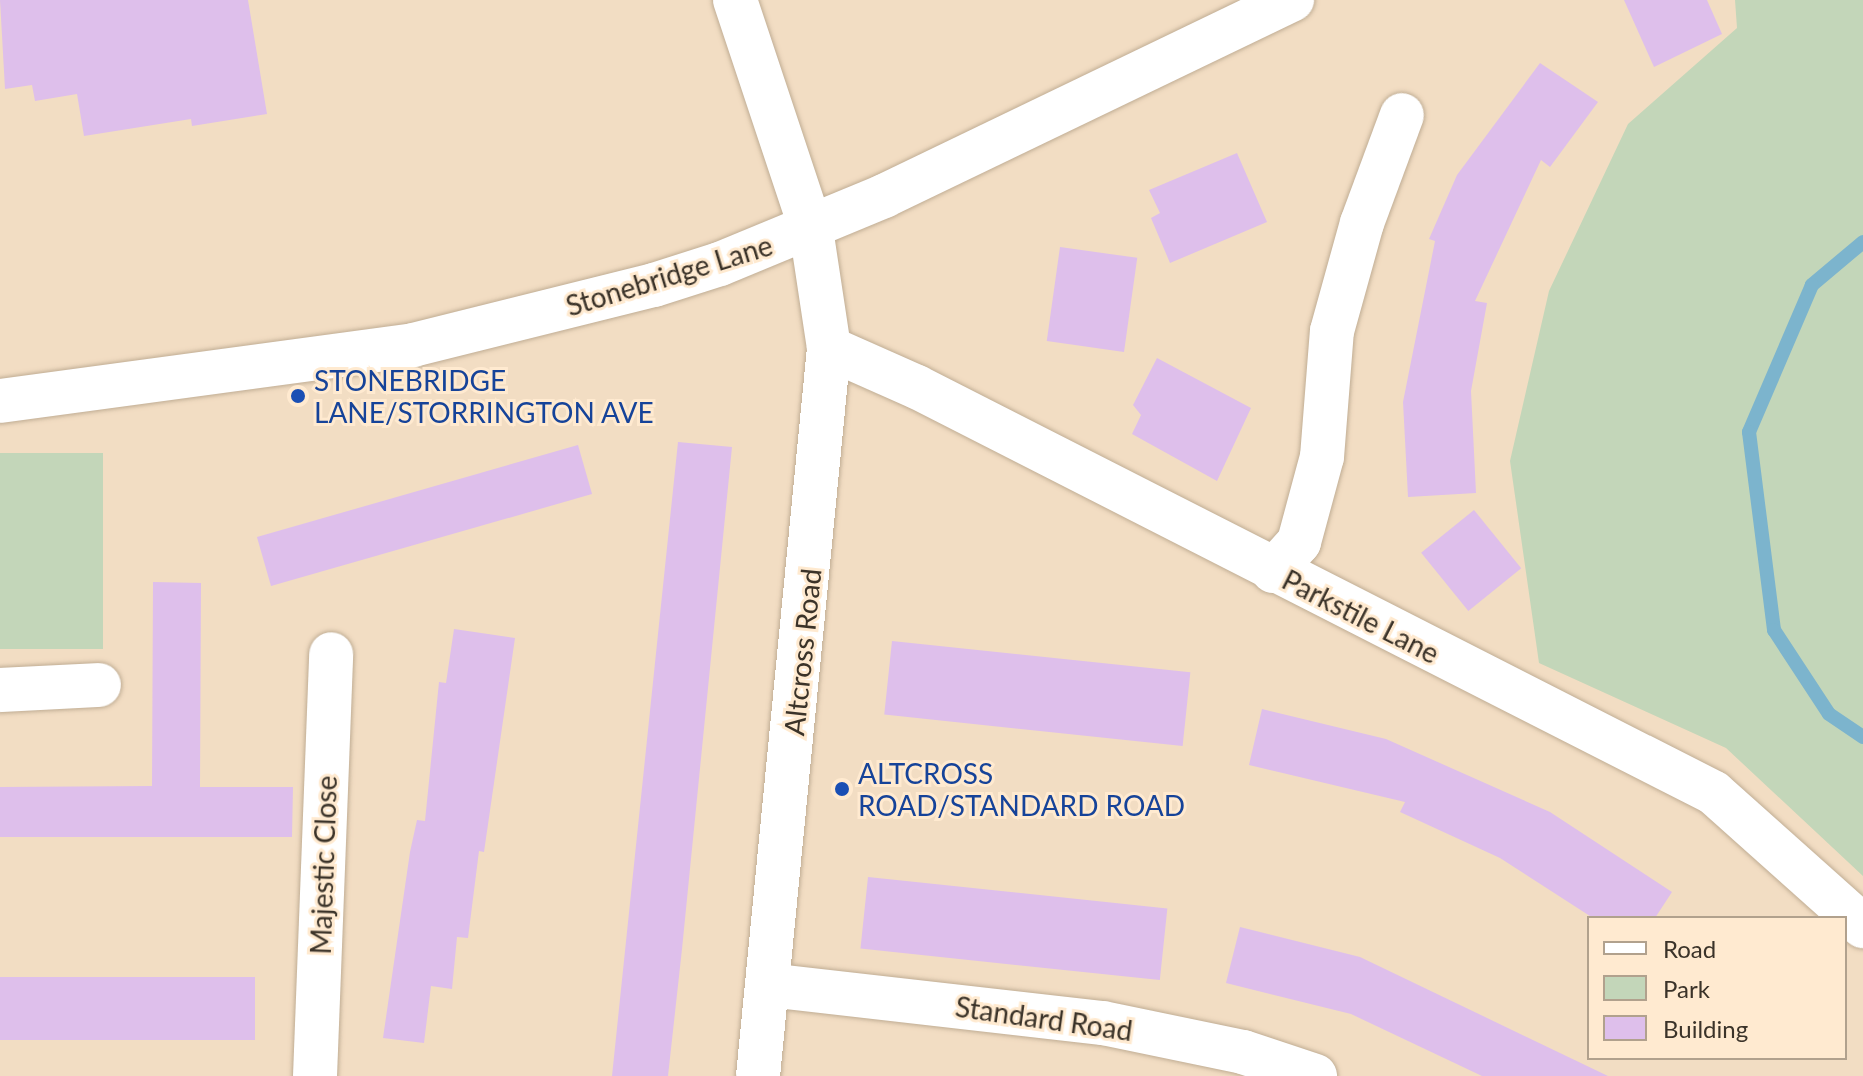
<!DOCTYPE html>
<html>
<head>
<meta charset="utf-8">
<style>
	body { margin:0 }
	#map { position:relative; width:1863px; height:1076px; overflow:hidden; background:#f2ddc3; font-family:Lato,sans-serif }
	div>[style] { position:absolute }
	.green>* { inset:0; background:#c3d6b9; transform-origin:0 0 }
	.stream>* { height:14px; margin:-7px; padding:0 7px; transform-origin:7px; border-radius:7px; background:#7cb4cd }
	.building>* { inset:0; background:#debfeb; transform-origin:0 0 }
	.roads { filter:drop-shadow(0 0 2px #c0ad94) drop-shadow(0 0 2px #c0ad94) }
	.minor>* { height:44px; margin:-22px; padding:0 22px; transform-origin:22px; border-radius:22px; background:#fff }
	.dots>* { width:22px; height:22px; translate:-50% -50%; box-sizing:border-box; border:4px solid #ffead0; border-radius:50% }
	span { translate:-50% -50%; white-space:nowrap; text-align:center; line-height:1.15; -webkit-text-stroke:6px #ffead0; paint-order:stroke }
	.street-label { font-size:28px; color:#3b3329 }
	.transit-label { font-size:28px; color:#164399 }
	.left { translate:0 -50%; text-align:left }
	.legend { position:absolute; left:1587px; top:916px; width:260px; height:144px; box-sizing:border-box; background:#ffead0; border:2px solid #b1a18d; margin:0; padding:10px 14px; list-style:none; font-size:24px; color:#3b3329 }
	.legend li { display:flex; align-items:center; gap:16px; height:40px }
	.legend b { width:40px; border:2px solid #b1a18d }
</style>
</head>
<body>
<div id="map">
	<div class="green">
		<div style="clip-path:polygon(1735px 0,1863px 0,1863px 876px,1726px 748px,1539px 663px,1510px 461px,1549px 291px,1628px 124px,1737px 28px)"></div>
		<div style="left:103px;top:453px;width:196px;height:104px;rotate:90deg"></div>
	</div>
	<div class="stream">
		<div style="left:1863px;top:242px;width:67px;rotate:139.9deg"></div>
		<div style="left:1812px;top:285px;width:160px;rotate:113.2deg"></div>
		<div style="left:1749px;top:432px;width:200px;rotate:82.8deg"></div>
		<div style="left:1774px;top:630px;width:100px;rotate:56.8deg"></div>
		<div style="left:1829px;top:714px;width:41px;rotate:34.1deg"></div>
	</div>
	<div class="building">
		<div style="clip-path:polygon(0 0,248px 0,267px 114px,192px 126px,191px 119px,84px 136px,77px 94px,35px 101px,32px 85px,5px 89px)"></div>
		<div style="clip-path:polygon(1624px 0,1707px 0,1722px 34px,1654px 67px)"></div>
		<div style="clip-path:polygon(1540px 63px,1598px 102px,1550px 167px,1541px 160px,1475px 301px,1487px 303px,1471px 391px,1476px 493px,1408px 497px,1403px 402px,1435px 241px,1429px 239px,1457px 175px)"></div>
		<div style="clip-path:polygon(1237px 153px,1267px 222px,1170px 263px,1151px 218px,1160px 213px,1149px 190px)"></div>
		<div style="left:1060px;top:247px;width:78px;height:95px;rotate:8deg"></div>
		<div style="clip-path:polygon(1157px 358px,1251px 408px,1217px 481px,1132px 434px,1141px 415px,1133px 405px)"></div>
		<div style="clip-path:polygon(678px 442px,732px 447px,682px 949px,668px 1076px,612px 1076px)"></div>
		<div style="left:578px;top:445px;width:51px;height:334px;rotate:74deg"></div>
		<div style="left:1474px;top:510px;width:75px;height:68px;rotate:51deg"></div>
		<div style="clip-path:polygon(153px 582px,201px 583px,200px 787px,293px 787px,292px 837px,0 837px,0 787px,152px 786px)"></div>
		<div style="clip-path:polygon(454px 629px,515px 638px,484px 852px,479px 851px,468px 938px,457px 937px,452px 989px,431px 986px,424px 1043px,383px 1038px,410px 852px,417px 820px,425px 821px,439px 682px,446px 683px)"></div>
		<div style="left:892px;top:641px;width:300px;height:74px;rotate:6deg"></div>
		<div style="clip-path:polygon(1262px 709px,1386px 739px,1550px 812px,1672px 892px,1655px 918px,1593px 918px,1500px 858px,1400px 812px,1405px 802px,1249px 765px)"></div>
		<div style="left:868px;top:877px;width:301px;height:72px;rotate:6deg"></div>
		<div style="clip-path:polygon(1240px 927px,1360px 957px,1608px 1076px,1482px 1076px,1351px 1014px,1226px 983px)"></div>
		<div style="left:0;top:977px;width:255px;height:63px"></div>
	</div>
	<div class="roads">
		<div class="minor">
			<div style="left:735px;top:0;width:241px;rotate:71.6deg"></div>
			<div style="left:811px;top:229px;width:120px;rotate:81.4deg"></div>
			<div style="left:829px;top:348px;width:731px;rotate:95.57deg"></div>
			<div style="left:829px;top:348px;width:96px;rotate:23.9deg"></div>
			<div style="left:917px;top:387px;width:894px;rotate:26.99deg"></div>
			<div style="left:1714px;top:793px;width:200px;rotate:41.8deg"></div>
			<div style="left:0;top:401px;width:417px;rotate:-7.7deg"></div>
			<div style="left:413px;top:345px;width:248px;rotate:-14deg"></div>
			<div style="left:654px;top:285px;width:69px;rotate:-17.7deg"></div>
			<div style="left:720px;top:264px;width:178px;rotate:-22.5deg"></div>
			<div style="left:884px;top:196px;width:453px;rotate:-25.7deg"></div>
			<div style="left:1273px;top:571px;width:39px;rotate:-48deg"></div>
			<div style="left:1299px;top:542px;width:88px;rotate:-74.9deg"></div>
			<div style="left:1322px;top:457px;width:126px;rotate:-85.5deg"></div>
			<div style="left:1332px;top:331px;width:112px;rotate:-74.5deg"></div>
			<div style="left:1362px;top:223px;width:115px;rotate:-69.7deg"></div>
			<div style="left:0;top:690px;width:99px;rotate:-2.9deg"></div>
			<div style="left:768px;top:985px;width:337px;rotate:6.5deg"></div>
			<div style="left:1103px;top:1023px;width:143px;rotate:11.7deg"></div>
			<div style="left:1243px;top:1052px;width:76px;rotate:18.4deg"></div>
			<div style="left:315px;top:1076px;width:422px;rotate:-87.8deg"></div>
		</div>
	</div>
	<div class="dots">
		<div style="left:298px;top:396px;background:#1a4fb4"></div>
		<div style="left:842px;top:789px;background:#1a4fb4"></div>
	</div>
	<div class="street-label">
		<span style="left:669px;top:275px;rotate:-17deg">Stonebridge Lane</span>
		<span style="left:1361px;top:616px;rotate:27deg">Parkstile Lane</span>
		<span style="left:802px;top:652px;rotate:-84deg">Altcross Road</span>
		<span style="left:323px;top:865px;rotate:-88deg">Majestic Close</span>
		<span style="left:1044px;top:1018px;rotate:8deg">Standard Road</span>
	</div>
	<div class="transit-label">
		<span class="left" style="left:314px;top:396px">STONEBRIDGE<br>LANE/STORRINGTON AVE</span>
		<span class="left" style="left:858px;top:789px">ALTCROSS<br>ROAD/STANDARD ROAD</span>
	</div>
	<ul class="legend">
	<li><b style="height:10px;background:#fff"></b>Road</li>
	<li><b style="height:22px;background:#c3d6b9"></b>Park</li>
	<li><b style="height:22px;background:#debfeb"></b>Building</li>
	</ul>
</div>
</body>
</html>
